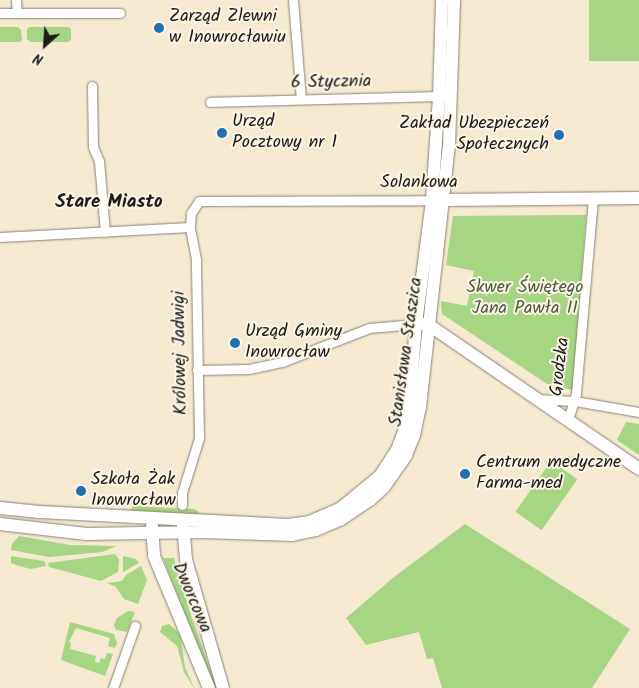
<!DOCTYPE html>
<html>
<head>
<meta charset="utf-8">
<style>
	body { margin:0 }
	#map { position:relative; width:639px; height:688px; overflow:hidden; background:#f5e9d0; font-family:Kalam,sans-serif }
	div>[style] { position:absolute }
	.green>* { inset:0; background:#a6d583; transform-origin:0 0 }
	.roads { filter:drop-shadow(0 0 1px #888276) drop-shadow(0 0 1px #888276) }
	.street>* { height:9px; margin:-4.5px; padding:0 4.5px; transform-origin:4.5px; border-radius:4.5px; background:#fff }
	.secondary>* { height:12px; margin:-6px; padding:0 6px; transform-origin:6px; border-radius:6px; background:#fff }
	.dots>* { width:14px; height:14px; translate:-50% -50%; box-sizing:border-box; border:2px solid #fcf5e5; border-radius:50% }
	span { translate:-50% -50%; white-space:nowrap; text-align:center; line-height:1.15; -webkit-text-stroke:4px #fcf5e5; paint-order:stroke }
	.poi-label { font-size:18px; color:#1c1c1c }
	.left { translate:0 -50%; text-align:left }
	.right { translate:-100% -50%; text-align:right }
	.street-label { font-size:18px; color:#1c1c1c }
	.park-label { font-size:18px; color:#4c5d40 }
	.neighbourhood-label { font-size:19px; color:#1c1c1c; font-weight:700 }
	.north { position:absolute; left:20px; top:20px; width:50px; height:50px; -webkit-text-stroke:4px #fcf5e5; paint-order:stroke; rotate:206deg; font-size:14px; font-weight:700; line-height:20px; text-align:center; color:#1c1c1c }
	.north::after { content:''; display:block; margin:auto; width:18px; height:22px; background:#1c1c1c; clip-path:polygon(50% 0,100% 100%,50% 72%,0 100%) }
</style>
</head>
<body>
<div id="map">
	<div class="green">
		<div style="left:589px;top:0;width:50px;height:61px"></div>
		<div style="clip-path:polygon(0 27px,18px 27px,21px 30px,22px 40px,19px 42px,0 42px)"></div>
		<div style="clip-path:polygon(30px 27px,68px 27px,71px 29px,71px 40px,68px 42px,31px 42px,27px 39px,27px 29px)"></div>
		<div style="clip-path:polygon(586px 215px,573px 390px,547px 384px,442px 314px,441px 305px,441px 301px,467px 306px,474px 271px,446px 265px,453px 216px)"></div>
		<div style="clip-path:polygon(626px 422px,639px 424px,639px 455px,617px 440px)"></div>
		<div style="left:551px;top:461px;width:32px;height:62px;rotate:35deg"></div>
		<div style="clip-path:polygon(133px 506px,194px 509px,198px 511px,200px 516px,130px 511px)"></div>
		<div style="clip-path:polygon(465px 524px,630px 629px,592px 688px,442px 688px,433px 658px,427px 659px,419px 632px,366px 645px,346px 618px,394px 577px)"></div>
		<div style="clip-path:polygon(19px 536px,70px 545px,117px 546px,102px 552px,49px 557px,11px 550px,12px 544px)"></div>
		<div style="clip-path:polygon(115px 554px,119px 559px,118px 572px,101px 581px,49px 567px,48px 563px)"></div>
		<div style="clip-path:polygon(11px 556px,44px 561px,46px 566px,31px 569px,19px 566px,11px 563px)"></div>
		<div style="clip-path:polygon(123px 556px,136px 559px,139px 563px,123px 572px)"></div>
		<div style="clip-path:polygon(163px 558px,174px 558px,190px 612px,217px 688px,214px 688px)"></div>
		<div style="clip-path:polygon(141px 566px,147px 580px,138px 604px,124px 599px,116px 587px,107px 583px,122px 581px,126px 575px)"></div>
		<div style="clip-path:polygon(128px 611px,135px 612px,127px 632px,116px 630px,114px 625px,117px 618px)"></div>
		<div style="clip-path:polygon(70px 622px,114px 634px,117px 643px,115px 648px,108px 646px,110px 638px,76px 628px,69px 642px,71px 643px,70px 649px,96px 656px,95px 662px,99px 663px,101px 658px,105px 659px,107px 653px,113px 654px,105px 676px,61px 660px)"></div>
		<div style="clip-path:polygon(169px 624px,179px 633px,181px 639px,185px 667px,194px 688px,184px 672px,177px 646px,160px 632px,162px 626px)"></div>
	</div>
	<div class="roads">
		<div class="street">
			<div style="left:16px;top:0;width:13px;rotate:86deg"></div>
			<div style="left:293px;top:0;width:99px;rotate:85.4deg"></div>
			<div style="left:0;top:13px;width:120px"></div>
			<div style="left:92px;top:86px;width:61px;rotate:89.1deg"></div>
			<div style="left:93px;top:147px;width:15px;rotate:67deg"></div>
			<div style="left:99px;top:161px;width:71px;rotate:85.2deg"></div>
			<div style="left:210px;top:102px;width:235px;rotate:-1.5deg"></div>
			<div style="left:0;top:237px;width:190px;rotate:-3deg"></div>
			<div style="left:197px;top:370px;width:52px;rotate:-1.1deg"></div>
			<div style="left:249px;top:369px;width:34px;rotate:-12deg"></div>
			<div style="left:282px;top:362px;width:93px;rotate:-21.3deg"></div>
			<div style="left:369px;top:328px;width:47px;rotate:-4.9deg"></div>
			<div style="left:538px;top:399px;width:37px;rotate:3deg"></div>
			<div style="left:575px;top:401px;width:65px;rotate:9.8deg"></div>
			<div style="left:568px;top:420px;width:28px;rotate:-73deg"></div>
			<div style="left:576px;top:393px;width:196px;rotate:-85deg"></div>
			<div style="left:182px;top:505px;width:12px;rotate:-90deg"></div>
			<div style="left:182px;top:493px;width:58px;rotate:-72.8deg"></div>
			<div style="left:199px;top:438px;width:179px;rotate:-91deg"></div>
			<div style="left:196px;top:259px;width:33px;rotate:-101deg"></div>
			<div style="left:190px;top:227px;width:14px;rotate:-86deg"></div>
			<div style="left:191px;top:213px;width:14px;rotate:-56deg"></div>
			<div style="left:199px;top:201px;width:238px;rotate:-0.2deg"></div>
			<div style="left:113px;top:688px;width:66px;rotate:-70.5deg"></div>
		</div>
		<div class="secondary">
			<div style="left:445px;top:200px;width:194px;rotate:-0.6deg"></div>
			<div style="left:424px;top:324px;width:5px;rotate:11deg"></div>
			<div style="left:429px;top:325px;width:255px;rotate:34.4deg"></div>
			<div style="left:0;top:508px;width:40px;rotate:5.7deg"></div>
			<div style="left:40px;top:512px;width:248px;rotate:3deg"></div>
			<div style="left:288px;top:525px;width:21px;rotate:-8deg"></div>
			<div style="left:309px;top:522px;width:34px;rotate:-23deg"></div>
			<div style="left:340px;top:509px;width:52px;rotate:-39.5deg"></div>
			<div style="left:380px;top:476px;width:31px;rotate:-57deg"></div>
			<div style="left:397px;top:450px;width:19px;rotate:-69deg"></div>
			<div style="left:404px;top:432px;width:26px;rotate:-79deg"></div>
			<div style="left:409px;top:406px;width:82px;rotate:-85.1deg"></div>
			<div style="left:416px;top:324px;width:125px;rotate:-82.6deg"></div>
			<div style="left:432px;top:200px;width:103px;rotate:-86.1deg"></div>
			<div style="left:439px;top:97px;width:97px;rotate:-88.2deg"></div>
			<div style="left:0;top:524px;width:87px;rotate:6.6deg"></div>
			<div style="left:86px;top:534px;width:119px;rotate:-1deg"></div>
			<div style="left:205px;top:532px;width:87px;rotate:2deg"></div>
			<div style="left:292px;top:535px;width:25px;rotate:-12deg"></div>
			<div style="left:316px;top:530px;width:26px;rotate:-23deg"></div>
			<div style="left:340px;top:520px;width:36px;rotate:-34deg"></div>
			<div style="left:370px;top:500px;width:19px;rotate:-43deg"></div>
			<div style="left:384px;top:487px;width:39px;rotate:-55deg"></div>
			<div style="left:406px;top:455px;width:22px;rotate:-68deg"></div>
			<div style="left:414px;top:435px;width:29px;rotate:-78deg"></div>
			<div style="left:420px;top:407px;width:264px;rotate:-83.7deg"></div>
			<div style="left:449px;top:145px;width:145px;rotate:-88deg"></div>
			<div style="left:183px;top:525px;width:35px;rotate:85deg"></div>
			<div style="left:186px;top:560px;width:133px;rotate:73.9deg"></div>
			<div style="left:152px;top:526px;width:30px;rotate:86deg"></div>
			<div style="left:154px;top:556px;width:143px;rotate:67.4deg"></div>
		</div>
	</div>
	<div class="dots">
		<div style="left:159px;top:28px;background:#1f6fb2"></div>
		<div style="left:222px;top:133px;background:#1f6fb2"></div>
		<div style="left:559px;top:135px;background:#1f6fb2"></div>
		<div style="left:235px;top:343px;background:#1f6fb2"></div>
		<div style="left:465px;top:474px;background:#1f6fb2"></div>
		<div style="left:81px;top:491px;background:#1f6fb2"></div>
	</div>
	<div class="poi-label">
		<span class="left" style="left:169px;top:28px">Zarząd Zlewni<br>w Inowrocławiu</span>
		<span class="left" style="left:232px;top:133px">Urząd<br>Pocztowy nr 1</span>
		<span class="right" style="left:549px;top:135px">Zakład Ubezpieczeń<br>Społecznych</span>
		<span class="left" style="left:245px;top:343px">Urząd Gminy<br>Inowrocław</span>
		<span class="left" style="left:476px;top:474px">Centrum medyczne<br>Farma-med</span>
		<span class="left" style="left:91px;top:491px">Szkoła Żak<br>Inowrocław</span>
	</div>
	<div class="street-label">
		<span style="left:331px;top:83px;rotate:-1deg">6 Stycznia</span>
		<span style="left:419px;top:183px">Solankowa</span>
		<span style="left:407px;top:352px;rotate:-82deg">Stanisława Staszica</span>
		<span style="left:181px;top:353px;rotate:-91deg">Królowej Jadwigi</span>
		<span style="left:561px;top:367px;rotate:-83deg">Grodzka</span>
		<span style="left:191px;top:598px;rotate:67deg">Dworcowa</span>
	</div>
	<div class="park-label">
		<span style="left:525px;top:299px">Skwer Świętego<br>Jana Pawła II</span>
	</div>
	<div class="neighbourhood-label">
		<span style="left:109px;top:203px">Stare Miasto</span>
	</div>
	<div class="north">N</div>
</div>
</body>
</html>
